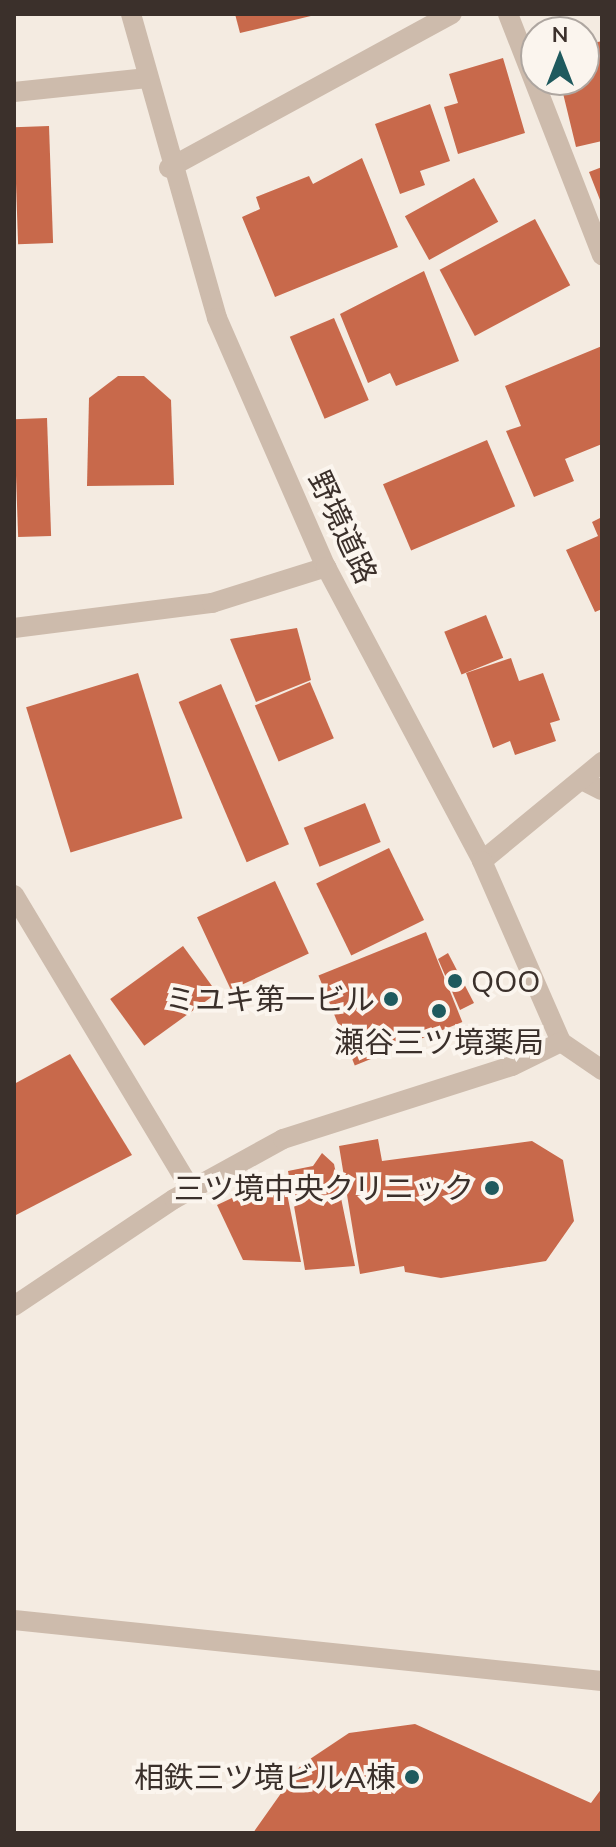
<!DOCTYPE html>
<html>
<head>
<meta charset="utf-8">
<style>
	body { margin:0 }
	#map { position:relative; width:616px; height:1847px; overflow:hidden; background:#f4ebe1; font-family:Mulish,"Noto Sans JP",sans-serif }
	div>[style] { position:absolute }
	.building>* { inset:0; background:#c8694b; transform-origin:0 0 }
	.pedestrian>* { height:20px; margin:-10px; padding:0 10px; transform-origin:10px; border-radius:10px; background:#cdbbac }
	.minor>* { height:20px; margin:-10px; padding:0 10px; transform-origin:10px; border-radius:10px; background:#cdbbac }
	.tertiary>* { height:20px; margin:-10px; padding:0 10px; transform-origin:10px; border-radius:10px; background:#cdbbac }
	.dots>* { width:22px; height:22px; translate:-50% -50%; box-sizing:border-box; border:4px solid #fbf5ee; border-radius:50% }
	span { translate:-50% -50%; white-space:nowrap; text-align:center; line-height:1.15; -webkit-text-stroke:8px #fbf5ee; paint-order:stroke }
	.street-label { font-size:30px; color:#3b302b }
	.poi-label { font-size:30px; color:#3b302b }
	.left { translate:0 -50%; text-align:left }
	.right { translate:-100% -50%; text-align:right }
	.frame { position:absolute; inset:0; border:16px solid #3b302b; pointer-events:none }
	.north { position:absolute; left:520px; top:16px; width:80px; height:80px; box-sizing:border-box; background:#fbf5ee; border:2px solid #aea6a0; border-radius:50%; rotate:0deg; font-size:22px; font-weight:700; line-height:32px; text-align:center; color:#3b302b }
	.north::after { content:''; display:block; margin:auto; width:28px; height:36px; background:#1f5a5e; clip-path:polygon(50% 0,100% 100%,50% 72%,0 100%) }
</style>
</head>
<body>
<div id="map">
	<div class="building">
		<div style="clip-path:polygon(235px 14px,315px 14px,315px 15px,240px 33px)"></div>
		<div style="clip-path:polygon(602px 41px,602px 141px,576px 147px,561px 85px,592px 78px,585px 45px)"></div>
		<div style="clip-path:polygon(503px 58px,525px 133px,458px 154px,444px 107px,458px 103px,449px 74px)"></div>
		<div style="clip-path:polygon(430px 104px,450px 161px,420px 171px,425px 185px,400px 194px,375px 124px)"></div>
		<div style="left:49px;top:126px;width:117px;height:35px;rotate:88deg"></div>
		<div style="clip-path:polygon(362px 158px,398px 247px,275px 297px,242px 217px,260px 209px,256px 197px,309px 176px,313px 184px)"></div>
		<div style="clip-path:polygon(602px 167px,602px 205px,589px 172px)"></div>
		<div style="left:474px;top:178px;width:50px;height:79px;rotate:61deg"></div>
		<div style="left:535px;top:219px;width:75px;height:108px;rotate:62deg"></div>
		<div style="clip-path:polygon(424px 271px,459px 361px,396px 386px,390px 373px,368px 383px,340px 314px)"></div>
		<div style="left:334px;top:318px;width:89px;height:48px;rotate:67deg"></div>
		<div style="clip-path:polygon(602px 346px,602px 444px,565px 459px,574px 481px,534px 497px,506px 431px,521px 426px,505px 386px)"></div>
		<div style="clip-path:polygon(118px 376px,144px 376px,171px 400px,174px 485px,87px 486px,89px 398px)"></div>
		<div style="left:47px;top:418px;width:118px;height:33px;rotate:88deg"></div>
		<div style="left:487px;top:440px;width:72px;height:113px;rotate:67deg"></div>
		<div style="clip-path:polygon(602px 517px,602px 609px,595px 612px,566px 550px,598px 536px,592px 522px)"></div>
		<div style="left:486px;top:615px;width:46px;height:45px;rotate:68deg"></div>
		<div style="clip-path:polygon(297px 628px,311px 680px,256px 702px,230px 639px)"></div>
		<div style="clip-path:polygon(511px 658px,519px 681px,543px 673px,560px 720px,550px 723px,556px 741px,515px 755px,510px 741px,493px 748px,466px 673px)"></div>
		<div style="left:138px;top:673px;width:152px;height:117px;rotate:73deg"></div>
		<div style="left:310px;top:682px;width:61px;height:60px;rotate:67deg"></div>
		<div style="left:221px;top:684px;width:174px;height:46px;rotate:67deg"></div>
		<div style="left:365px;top:803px;width:42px;height:66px;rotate:68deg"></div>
		<div style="left:389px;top:848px;width:80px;height:81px;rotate:64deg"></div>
		<div style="left:275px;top:881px;width:80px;height:86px;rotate:65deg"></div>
		<div style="left:426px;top:932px;width:97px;height:116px;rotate:68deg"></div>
		<div style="left:183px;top:946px;width:58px;height:90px;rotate:54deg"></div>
		<div style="clip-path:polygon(448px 953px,474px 1003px,460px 1010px,438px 959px)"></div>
		<div style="clip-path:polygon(70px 1054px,132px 1155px,14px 1216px,14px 1084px)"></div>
		<div style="clip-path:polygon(378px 1139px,382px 1161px,532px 1141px,563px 1160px,574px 1221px,546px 1261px,441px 1278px,405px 1272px,404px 1266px,360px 1274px,339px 1146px)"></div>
		<div style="clip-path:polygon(322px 1153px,334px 1164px,355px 1266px,305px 1270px,288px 1171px,313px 1166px)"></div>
		<div style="clip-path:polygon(283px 1174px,301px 1262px,243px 1260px,217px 1205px)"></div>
		<div style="clip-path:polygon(415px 1724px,591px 1803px,602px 1788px,602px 1833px,253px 1833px,301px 1765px,349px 1733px)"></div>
	</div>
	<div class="pedestrian">
		<div style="left:14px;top:92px;width:134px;rotate:-6deg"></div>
	</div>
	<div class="minor">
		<div style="left:508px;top:14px;width:259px;rotate:68.7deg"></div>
		<div style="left:169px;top:168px;width:322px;rotate:-28.6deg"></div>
		<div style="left:14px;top:628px;width:200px;rotate:-7.2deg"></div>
		<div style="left:212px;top:603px;width:120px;rotate:-17.5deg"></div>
		<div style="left:582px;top:780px;width:22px;rotate:27deg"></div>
		<div style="left:482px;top:861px;width:156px;rotate:-39.5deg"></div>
		<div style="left:14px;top:895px;width:344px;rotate:59deg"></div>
	</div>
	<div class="tertiary">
		<div style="left:131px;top:14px;width:316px;rotate:74.2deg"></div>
		<div style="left:217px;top:318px;width:272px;rotate:66.4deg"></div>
		<div style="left:326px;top:567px;width:333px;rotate:62deg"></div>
		<div style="left:482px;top:861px;width:197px;rotate:66.4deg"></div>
		<div style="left:561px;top:1042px;width:50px;rotate:34.3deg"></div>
		<div style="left:14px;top:1306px;width:192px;rotate:-33.8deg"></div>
		<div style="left:174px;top:1199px;width:124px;rotate:-28.8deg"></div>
		<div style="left:283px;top:1139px;width:240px;rotate:-17.7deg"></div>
		<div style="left:512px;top:1066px;width:55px;rotate:-26.1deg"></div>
		<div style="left:14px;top:1620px;width:591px;rotate:5.92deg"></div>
	</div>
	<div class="dots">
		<div style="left:455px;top:981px;background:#1f5a5e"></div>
		<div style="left:391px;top:999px;background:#1f5a5e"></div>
		<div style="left:439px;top:1011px;background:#1f5a5e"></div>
		<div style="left:492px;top:1188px;background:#1f5a5e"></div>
		<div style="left:412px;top:1777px;background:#1f5a5e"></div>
	</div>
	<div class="street-label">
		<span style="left:343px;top:527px;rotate:65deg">野境道路</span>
	</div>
	<div class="poi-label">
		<span class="left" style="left:471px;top:981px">QOO</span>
		<span class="right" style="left:375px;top:999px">ミユキ第一ビル</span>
		<span style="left:439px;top:1042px">瀬谷三ツ境薬局</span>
		<span class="right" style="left:474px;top:1188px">三ツ境中央クリニック</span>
		<span class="right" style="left:396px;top:1777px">相鉄三ツ境ビルA棟</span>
	</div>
	<div class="frame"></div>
	<div class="north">N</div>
</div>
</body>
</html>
